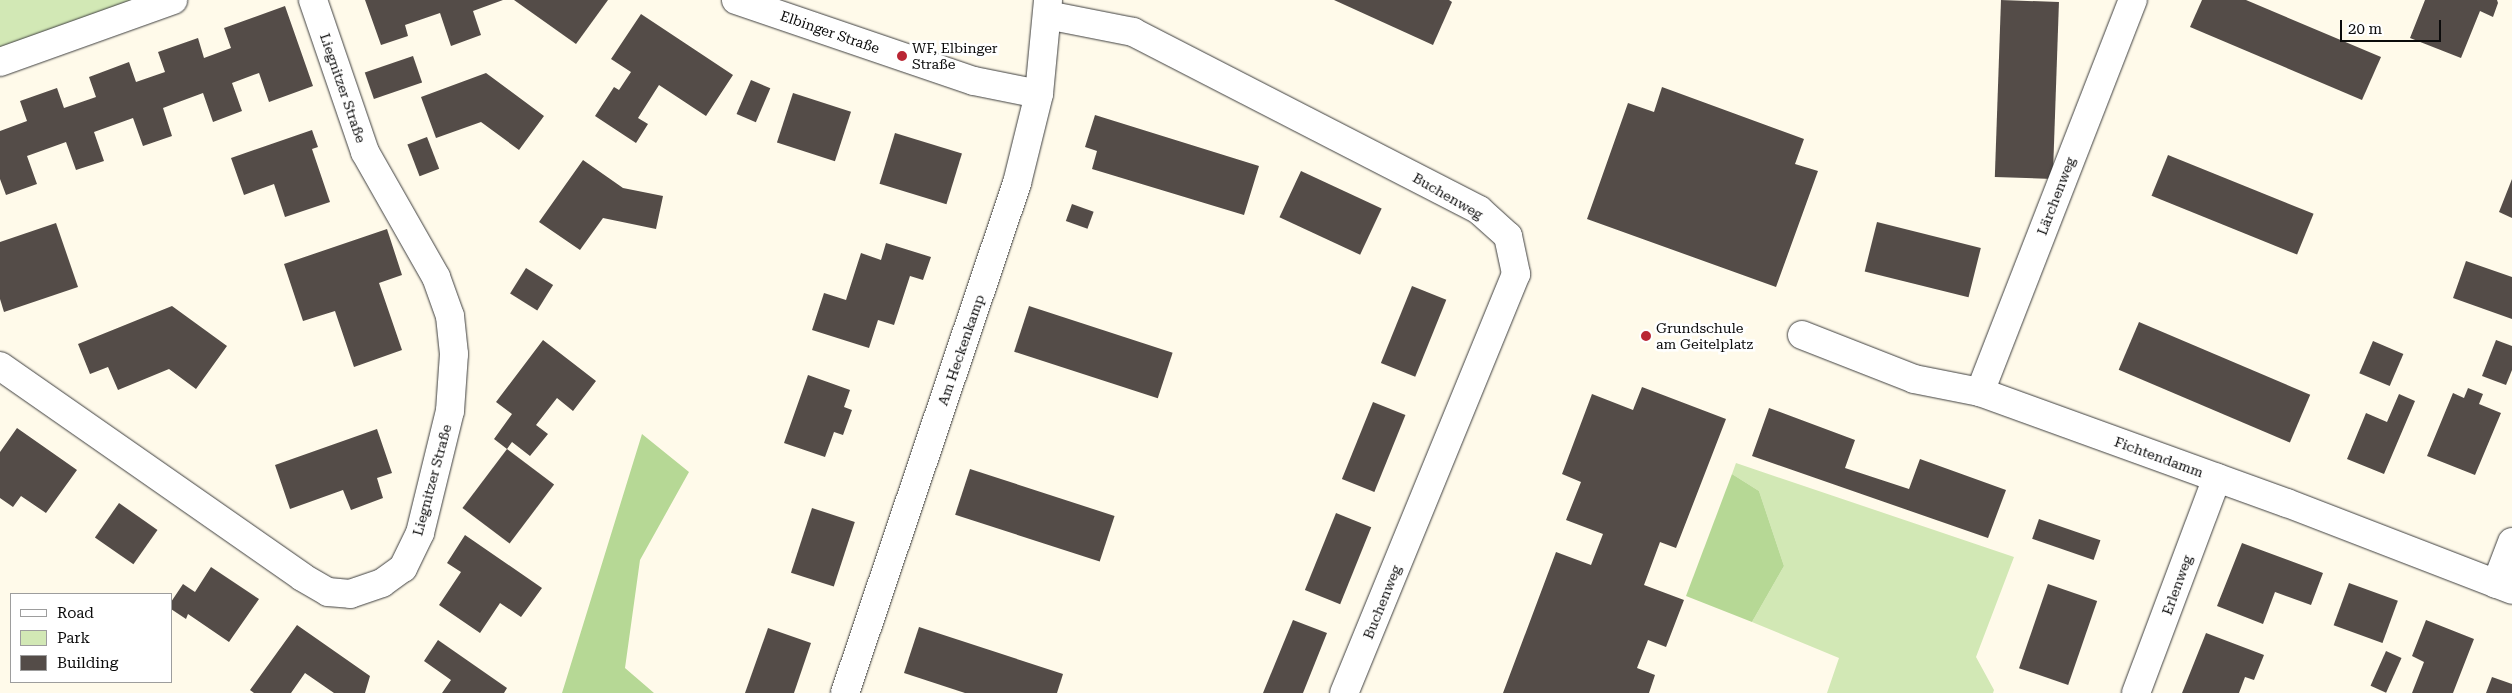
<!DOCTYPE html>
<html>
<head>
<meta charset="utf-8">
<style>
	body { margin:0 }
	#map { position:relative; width:2512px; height:693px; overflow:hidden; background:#fffaea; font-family:"Roboto Serif",serif }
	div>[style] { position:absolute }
	.green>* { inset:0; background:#d2e8b5 }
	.forest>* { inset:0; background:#b6d895 }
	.building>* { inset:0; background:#544c48; transform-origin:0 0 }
	.roads { filter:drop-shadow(0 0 1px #3e3e3e) drop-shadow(0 0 1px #3e3e3e) }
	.minor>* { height:28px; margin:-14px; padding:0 14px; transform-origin:14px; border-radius:14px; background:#fff }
	.dots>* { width:14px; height:14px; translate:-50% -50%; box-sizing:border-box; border:2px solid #fff; border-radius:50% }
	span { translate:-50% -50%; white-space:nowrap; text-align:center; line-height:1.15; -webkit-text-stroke:5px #fff; paint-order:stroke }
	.street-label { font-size:14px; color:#0b0b0b }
	.poi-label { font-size:14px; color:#0b0b0b }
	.left { translate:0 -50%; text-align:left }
	.legend { position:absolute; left:10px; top:593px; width:162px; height:90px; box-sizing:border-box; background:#fff; border:1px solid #9d9d9d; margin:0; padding:6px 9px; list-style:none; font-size:15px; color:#0b0b0b }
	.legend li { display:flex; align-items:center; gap:10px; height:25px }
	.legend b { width:25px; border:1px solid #9d9d9d }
	.scale { position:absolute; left:2340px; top:20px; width:101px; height:22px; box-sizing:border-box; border:2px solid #0b0b0b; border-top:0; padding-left:6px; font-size:15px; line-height:18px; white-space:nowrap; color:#0b0b0b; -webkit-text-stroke:4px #fff; paint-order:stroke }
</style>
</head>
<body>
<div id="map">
	<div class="green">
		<div style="clip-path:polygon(0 0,173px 0,0 62px)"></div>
		<div style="clip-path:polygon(1736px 463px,2014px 557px,1976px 657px,1994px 690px,1993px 693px,1827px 693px,1839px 658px,1752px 622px,1784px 566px,1759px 491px,1732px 474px)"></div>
	</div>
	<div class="forest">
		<div style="clip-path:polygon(642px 434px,689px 472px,640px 560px,625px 668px,654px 693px,562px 693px)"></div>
		<div style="clip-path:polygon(1732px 474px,1759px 491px,1784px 566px,1752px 622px,1686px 596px)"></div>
	</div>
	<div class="building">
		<div style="clip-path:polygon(365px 0,503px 0,473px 11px,481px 35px,451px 46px,440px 13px,405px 25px,408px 36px,381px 45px)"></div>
		<div style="clip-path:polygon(514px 0,608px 0,576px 44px)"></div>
		<div style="clip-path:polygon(1334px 0,1449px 0,1452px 2px,1433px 45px)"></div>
		<div style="left:2001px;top:0;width:58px;height:177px;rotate:2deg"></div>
		<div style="clip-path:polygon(2202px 0,2246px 0,2381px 57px,2362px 100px,2190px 27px)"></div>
		<div style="clip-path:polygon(2425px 0,2497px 0,2498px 3px,2493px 17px,2480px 11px,2461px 58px,2410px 38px)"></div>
		<div style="clip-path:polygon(285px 6px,313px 86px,269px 102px,259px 73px,232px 83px,242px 111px,213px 122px,203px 93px,176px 103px,163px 108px,172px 136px,143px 146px,133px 118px,94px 132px,104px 161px,76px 170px,66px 142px,27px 156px,37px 184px,6px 195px,0 179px,0 131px,27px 121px,20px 101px,57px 88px,64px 108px,96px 97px,89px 77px,129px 62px,136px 82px,165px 72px,158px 52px,198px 38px,204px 58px,231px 48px,224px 28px)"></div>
		<div style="clip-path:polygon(641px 14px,733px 75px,706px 116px,659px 85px,638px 118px,648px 124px,636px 143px,595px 116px,614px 87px,619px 90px,631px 72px,611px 59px)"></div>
		<div style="left:413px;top:56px;width:28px;height:51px;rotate:71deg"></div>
		<div style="clip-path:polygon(486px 73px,544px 116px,519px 150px,481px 122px,436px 138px,421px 97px)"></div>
		<div style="left:751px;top:80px;width:21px;height:37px;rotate:23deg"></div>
		<div style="clip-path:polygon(1662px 87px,1804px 139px,1795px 164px,1818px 171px,1776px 287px,1587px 219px,1628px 103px,1654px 112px)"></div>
		<div style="left:793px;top:93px;width:61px;height:52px;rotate:18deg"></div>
		<div style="clip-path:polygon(1095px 115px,1259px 166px,1244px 215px,1092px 169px,1097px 151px,1085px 147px)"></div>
		<div style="clip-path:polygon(312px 130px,318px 147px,312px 149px,330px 202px,285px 217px,274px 184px,244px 195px,231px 158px)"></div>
		<div style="left:895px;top:133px;width:70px;height:53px;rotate:17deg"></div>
		<div style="left:427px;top:137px;width:34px;height:21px;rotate:69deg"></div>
		<div style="left:2168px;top:155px;width:157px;height:44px;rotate:22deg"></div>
		<div style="clip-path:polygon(583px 160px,623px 188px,663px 196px,656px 229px,603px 218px,580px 250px,539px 222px)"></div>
		<div style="left:1301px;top:171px;width:89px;height:51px;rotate:25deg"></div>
		<div style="clip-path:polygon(2512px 179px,2512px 218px,2499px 212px)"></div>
		<div style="left:1072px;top:204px;width:23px;height:18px;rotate:20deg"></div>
		<div style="left:1877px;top:222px;width:107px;height:51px;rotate:14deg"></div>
		<div style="clip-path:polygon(56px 223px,78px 287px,4px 312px,0 299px,0 242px)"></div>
		<div style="clip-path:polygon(387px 229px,402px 275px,379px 283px,402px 350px,354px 367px,335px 311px,303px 321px,284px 264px)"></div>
		<div style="clip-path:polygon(886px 243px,931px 257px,923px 280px,910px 276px,894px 325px,878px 320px,869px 348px,812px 330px,824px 293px,846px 300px,861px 253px,881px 260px)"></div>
		<div style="clip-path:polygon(2466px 261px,2512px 277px,2512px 319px,2453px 298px)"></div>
		<div style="left:526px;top:268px;width:32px;height:30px;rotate:32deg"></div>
		<div style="left:1412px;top:286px;width:37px;height:83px;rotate:22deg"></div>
		<div style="clip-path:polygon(172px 306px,227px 346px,196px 389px,169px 369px,118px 390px,108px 367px,90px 374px,78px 344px)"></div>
		<div style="left:1029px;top:306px;width:151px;height:48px;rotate:18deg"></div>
		<div style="left:2139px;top:322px;width:186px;height:52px;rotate:23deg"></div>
		<div style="clip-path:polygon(543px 340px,596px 381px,573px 411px,557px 398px,536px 425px,548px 434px,530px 456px,512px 442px,507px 449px,494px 439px,512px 414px,496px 402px)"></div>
		<div style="clip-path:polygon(2496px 340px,2512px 346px,2512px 370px,2506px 385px,2482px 376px)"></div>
		<div style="left:2373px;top:341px;width:33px;height:35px;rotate:23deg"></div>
		<div style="clip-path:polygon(808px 375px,850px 390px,844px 407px,852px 410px,843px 435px,834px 432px,825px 457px,784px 443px)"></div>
		<div style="clip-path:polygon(1642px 387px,1726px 419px,1676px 548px,1660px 542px,1644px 585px,1684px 600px,1666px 647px,1648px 640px,1637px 668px,1655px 675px,1649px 693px,1503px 693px,1556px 552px,1591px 565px,1603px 534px,1566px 520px,1581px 482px,1562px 474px,1592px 394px,1633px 410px)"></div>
		<div style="clip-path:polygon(2468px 388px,2483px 394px,2479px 404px,2501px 413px,2475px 475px,2427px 456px,2453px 393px,2464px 398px)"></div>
		<div style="clip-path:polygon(2399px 394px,2415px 401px,2384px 474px,2347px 459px,2366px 413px,2387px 422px)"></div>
		<div style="left:1373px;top:402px;width:35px;height:83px;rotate:22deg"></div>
		<div style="clip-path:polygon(1769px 408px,1855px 440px,1845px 468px,1909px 489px,1920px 459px,2006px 490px,1988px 538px,1752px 456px)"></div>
		<div style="clip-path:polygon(17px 428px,77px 470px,46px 513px,21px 496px,13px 507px,0 498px,0 452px)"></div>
		<div style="clip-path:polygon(377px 429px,392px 473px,377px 478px,383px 498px,351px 510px,343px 490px,290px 509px,275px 465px)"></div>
		<div style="left:507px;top:449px;width:59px;height:74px;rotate:37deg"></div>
		<div style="left:970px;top:469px;width:152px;height:48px;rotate:18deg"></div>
		<div style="left:119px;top:503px;width:47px;height:42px;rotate:35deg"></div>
		<div style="left:812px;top:508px;width:45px;height:68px;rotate:18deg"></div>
		<div style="left:1336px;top:513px;width:38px;height:83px;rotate:22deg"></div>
		<div style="left:2039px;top:519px;width:65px;height:21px;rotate:19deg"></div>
		<div style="clip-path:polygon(465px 535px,542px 588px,521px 617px,500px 603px,480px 633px,439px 605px,461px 572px,447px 563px)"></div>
		<div style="clip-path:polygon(2242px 543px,2323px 573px,2311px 605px,2275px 592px,2263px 624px,2217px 606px)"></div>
		<div style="clip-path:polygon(211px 567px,259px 599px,229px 642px,188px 614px,186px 619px,171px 609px,171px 602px,183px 584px,195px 592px)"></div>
		<div style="left:2349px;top:583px;width:52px;height:45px;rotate:20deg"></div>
		<div style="left:2048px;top:584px;width:52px;height:89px;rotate:19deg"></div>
		<div style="clip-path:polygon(1293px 620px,1327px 633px,1303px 693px,1263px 693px)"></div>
		<div style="clip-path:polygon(2426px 620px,2474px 639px,2453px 693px,2412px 693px,2424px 662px,2412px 656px)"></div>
		<div style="clip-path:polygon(297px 625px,370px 676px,365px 693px,334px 693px,305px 673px,291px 693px,254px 693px,250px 690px)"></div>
		<div style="clip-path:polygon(919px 627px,1063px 674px,1057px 693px,965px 693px,904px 673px)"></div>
		<div style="clip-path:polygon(768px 628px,811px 643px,794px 693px,745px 693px)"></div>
		<div style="clip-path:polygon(2206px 633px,2264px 655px,2254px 680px,2245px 677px,2239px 693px,2182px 693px)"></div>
		<div style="clip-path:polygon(438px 640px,507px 688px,504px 693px,442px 693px,451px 680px,424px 661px)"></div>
		<div style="left:2386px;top:651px;width:17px;height:38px;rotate:24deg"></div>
		<div style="clip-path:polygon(2492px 677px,2512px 684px,2512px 693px,2486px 693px)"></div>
	</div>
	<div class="roads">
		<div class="minor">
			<div style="left:736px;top:0;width:251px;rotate:18.8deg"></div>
			<div style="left:974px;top:81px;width:66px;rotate:11.3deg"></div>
			<div style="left:1047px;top:15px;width:88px;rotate:11.2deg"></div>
			<div style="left:1133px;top:32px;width:389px;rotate:27.2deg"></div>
			<div style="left:1479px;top:210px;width:39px;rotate:42deg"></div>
			<div style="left:1508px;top:236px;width:39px;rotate:78deg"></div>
			<div style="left:1516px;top:274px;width:453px;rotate:112.3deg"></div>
			<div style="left:0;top:62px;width:184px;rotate:-19.7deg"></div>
			<div style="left:1802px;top:335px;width:120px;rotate:21.4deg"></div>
			<div style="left:1914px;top:379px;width:67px;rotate:11.1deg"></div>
			<div style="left:1980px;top:392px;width:326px;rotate:19.9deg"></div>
			<div style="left:2287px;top:503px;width:241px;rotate:21.1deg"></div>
			<div style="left:0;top:366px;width:368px;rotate:34.9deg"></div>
			<div style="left:302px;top:577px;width:30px;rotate:30deg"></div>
			<div style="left:328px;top:592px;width:22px;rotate:5deg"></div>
			<div style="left:350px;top:594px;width:34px;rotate:-19deg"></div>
			<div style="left:382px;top:583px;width:26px;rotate:-36deg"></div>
			<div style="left:403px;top:568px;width:39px;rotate:-64deg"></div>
			<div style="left:420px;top:533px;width:126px;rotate:-76.2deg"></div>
			<div style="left:450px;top:411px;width:57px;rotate:-86deg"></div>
			<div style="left:454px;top:354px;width:38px;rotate:-96deg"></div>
			<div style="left:450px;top:316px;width:41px;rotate:-109.7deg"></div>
			<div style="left:436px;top:277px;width:144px;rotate:-119.6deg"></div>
			<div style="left:365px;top:152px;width:161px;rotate:-108.9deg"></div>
			<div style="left:1980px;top:392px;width:421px;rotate:-68.7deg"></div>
			<div style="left:2496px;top:584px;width:45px;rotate:-69.1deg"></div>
			<div style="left:845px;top:693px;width:538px;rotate:-71.36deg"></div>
			<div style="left:1017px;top:183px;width:92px;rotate:-76.1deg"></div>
			<div style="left:1039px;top:94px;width:94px;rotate:-84.5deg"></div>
			<div style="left:2136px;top:693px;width:230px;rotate:-69.4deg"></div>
		</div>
	</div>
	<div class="dots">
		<div style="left:902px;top:56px;background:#b92634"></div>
		<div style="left:1646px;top:336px;background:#b92634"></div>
	</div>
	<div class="street-label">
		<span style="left:830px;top:32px;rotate:19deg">Elbinger Straße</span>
		<span style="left:343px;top:88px;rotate:71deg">Liegnitzer Straße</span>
		<span style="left:1448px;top:196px;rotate:30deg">Buchenweg</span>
		<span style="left:2056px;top:196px;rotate:-69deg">Lärchenweg</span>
		<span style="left:961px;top:350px;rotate:-71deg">Am Heckenkamp</span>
		<span style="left:2159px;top:457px;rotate:20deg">Fichtendamm</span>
		<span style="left:432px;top:480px;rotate:-75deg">Liegnitzer Straße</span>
		<span style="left:2177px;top:585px;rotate:-70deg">Erlenweg</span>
		<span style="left:1382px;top:602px;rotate:-68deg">Buchenweg</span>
	</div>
	<div class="poi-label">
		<span class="left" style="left:912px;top:56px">WF, Elbinger<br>Straße</span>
		<span class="left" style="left:1656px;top:336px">Grundschule<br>am Geitelplatz</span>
	</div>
	<ul class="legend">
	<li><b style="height:6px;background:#fff"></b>Road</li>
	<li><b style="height:14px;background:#d2e8b5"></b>Park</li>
	<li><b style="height:14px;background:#544c48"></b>Building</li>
	</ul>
	<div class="scale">20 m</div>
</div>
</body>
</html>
